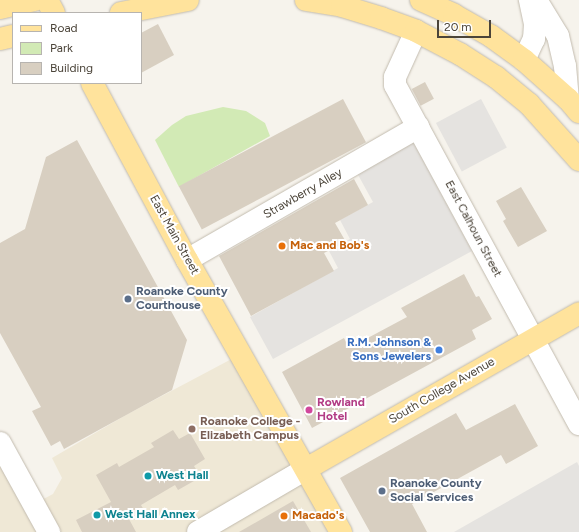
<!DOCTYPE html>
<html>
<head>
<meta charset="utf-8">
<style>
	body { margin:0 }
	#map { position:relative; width:579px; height:532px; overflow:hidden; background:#f6f3ec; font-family:Figtree,sans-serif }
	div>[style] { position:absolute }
	.education>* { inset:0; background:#efe8d6 }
	.green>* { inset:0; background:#d2eab5 }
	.parking>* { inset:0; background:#e5e3e0; transform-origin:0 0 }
	.building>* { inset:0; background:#d8cfc1; transform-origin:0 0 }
	.roads { filter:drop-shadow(0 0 1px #c2bbae) drop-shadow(0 0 1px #c2bbae) }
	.minor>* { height:22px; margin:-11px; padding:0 11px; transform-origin:11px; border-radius:11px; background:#fff }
	.major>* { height:22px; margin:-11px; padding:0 11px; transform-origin:11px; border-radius:11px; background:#ffe39c }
	.dots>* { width:11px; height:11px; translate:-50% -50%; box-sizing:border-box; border:2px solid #fff; border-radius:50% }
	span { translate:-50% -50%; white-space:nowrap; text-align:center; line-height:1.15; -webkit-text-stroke:4px #fff; paint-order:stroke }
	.street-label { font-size:12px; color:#4b4439 }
	.food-label { font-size:12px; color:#c56008; font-weight:700 }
	.left { translate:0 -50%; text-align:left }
	.service-label { font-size:12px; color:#4e5e75; font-weight:700 }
	.shop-label { font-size:12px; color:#366cbe; font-weight:700 }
	.right { translate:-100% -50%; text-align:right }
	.hotel-label { font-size:12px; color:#b23c85; font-weight:700 }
	.education-label { font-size:12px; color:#785e54; font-weight:700 }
	.culture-label { font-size:12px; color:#0d838f; font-weight:700 }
	.legend { position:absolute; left:12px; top:12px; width:130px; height:72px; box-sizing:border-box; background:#fff; border:1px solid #b7b4b0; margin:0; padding:5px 7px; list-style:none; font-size:12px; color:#4b4439 }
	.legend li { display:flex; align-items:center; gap:8px; height:20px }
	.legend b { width:20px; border:1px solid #b7b4b0 }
	.scale { position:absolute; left:437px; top:20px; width:54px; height:18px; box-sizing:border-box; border:2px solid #4b4439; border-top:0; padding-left:5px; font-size:12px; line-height:14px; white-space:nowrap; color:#4b4439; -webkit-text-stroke:3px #fff; paint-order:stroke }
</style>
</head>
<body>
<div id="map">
	<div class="education">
		<div style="clip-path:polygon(241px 354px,341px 532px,0 532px,0 443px,34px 504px,53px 494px,62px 478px,52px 458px,126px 415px)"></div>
	</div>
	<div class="green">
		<div style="clip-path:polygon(223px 107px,246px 111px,265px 123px,270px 136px,179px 187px,155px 140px,172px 125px,186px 116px)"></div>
	</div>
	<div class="parking">
		<div style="left:481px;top:99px;width:55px;height:51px;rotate:62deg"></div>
		<div style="clip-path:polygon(413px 142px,472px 251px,273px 359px,250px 317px,338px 268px,329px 251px,350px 239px,340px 220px,373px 202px,357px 173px)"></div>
		<div style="clip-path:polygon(577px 462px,579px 466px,579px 532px,454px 532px)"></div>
	</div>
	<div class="building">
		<div style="clip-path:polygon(158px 24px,174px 55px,141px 73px,141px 33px)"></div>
		<div style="left:425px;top:82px;width:19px;height:15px;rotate:62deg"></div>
		<div style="left:343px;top:99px;width:49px;height:186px;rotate:62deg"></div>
		<div style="clip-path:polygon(77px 140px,187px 340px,172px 390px,64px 449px,60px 441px,51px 446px,32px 411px,41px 407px,0 333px,0 243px,25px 229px,46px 157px)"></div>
		<div style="clip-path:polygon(354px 179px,368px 205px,335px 223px,346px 242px,324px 253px,334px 271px,251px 316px,219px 256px)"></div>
		<div style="clip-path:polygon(521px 187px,547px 231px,518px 247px,503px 221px,506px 219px,496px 201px)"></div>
		<div style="clip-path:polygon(464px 274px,476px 297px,479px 296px,492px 319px,472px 330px,476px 339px,312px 428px,282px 372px,344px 338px,349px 348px,407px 317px,401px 308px)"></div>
		<div style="clip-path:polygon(515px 404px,538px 446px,506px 464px,501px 455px,412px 504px,427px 532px,370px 532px,340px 478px,456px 413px,466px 430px)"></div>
		<div style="clip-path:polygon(173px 430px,179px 439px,190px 433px,205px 459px,194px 466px,201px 477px,178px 490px,175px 485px,141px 505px,144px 510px,129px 519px,136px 532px,82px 532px,76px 520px,111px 502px,96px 475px,117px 463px,119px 467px,154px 447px,151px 443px)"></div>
		<div style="clip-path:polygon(293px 501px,311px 532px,239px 532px)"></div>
	</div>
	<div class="roads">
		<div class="minor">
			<div style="left:536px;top:0;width:42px;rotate:58.6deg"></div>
			<div style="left:558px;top:36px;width:31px;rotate:77deg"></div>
			<div style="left:565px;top:66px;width:33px;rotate:85deg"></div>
			<div style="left:416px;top:31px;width:51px;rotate:114.5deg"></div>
			<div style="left:395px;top:77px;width:8px;rotate:90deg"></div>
			<div style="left:395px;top:85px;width:386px;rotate:61.5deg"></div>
			<div style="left:524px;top:60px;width:23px;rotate:-65deg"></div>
			<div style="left:534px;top:39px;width:15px;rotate:-86deg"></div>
			<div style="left:535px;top:24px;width:25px;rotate:-102deg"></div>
			<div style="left:187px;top:260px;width:267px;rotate:-29.9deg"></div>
			<div style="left:0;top:443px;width:102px;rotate:61.2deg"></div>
			<div style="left:198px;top:532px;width:125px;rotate:-30.3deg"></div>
		</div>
		<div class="major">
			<div style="left:47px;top:0;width:15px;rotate:62deg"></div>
			<div style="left:306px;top:0;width:36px;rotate:9deg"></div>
			<div style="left:342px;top:6px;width:41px;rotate:17.1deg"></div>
			<div style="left:381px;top:18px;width:37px;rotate:20deg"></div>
			<div style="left:416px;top:31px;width:50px;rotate:27.6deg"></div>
			<div style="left:460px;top:54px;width:43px;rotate:32.6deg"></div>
			<div style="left:496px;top:77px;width:43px;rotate:39.3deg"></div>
			<div style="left:529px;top:104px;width:75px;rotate:48.2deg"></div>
			<div style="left:421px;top:0;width:36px;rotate:24deg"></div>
			<div style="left:454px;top:15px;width:43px;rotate:29.6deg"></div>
			<div style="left:491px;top:36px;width:41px;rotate:36deg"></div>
			<div style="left:524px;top:60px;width:59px;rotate:41.6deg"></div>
			<div style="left:568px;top:99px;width:17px;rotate:50deg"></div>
			<div style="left:0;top:8px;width:35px;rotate:-13deg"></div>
			<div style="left:121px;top:13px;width:68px;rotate:-11deg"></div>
			<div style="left:0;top:39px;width:13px;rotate:-13deg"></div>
			<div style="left:92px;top:83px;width:201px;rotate:61.8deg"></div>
			<div style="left:187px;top:260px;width:313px;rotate:60.5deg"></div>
			<div style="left:306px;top:469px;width:314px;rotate:-29.7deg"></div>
		</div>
	</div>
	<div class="dots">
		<div style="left:282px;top:246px;background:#e8710a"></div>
		<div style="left:128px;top:299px;background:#5c6f8a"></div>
		<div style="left:439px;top:350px;background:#3f7fe0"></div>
		<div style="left:309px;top:410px;background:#d1479c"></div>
		<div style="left:192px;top:429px;background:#8d6e63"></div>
		<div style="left:148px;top:476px;background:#0f9aa8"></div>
		<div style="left:382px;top:491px;background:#5c6f8a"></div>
		<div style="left:97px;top:515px;background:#0f9aa8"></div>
		<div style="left:284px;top:516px;background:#e8710a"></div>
	</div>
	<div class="street-label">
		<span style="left:303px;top:194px;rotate:-30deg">Strawberry Alley</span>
		<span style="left:473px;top:229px;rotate:62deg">East Calhoun Street</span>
		<span style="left:174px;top:235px;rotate:61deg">East Main Street</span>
		<span style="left:442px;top:391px;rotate:-30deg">South College Avenue</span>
	</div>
	<div class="food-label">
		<span class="left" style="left:290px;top:246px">Mac and Bob's</span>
		<span class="left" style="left:292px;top:516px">Macado's</span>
	</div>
	<div class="service-label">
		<span class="left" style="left:136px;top:299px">Roanoke County<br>Courthouse</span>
		<span class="left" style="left:390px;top:491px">Roanoke County<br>Social Services</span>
	</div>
	<div class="shop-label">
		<span class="right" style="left:431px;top:350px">R.M. Johnson &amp;<br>Sons Jewelers</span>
	</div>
	<div class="hotel-label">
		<span class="left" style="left:317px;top:410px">Rowland<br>Hotel</span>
	</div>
	<div class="education-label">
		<span class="left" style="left:200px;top:429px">Roanoke College -<br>Elizabeth Campus</span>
	</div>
	<div class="culture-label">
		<span class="left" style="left:156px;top:476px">West Hall</span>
		<span class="left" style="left:105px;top:515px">West Hall Annex</span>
	</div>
	<ul class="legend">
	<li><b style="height:5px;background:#ffe39c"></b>Road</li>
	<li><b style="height:11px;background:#d2eab5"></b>Park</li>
	<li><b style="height:11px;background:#d8cfc1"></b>Building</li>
	</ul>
	<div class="scale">20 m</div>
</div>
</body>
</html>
